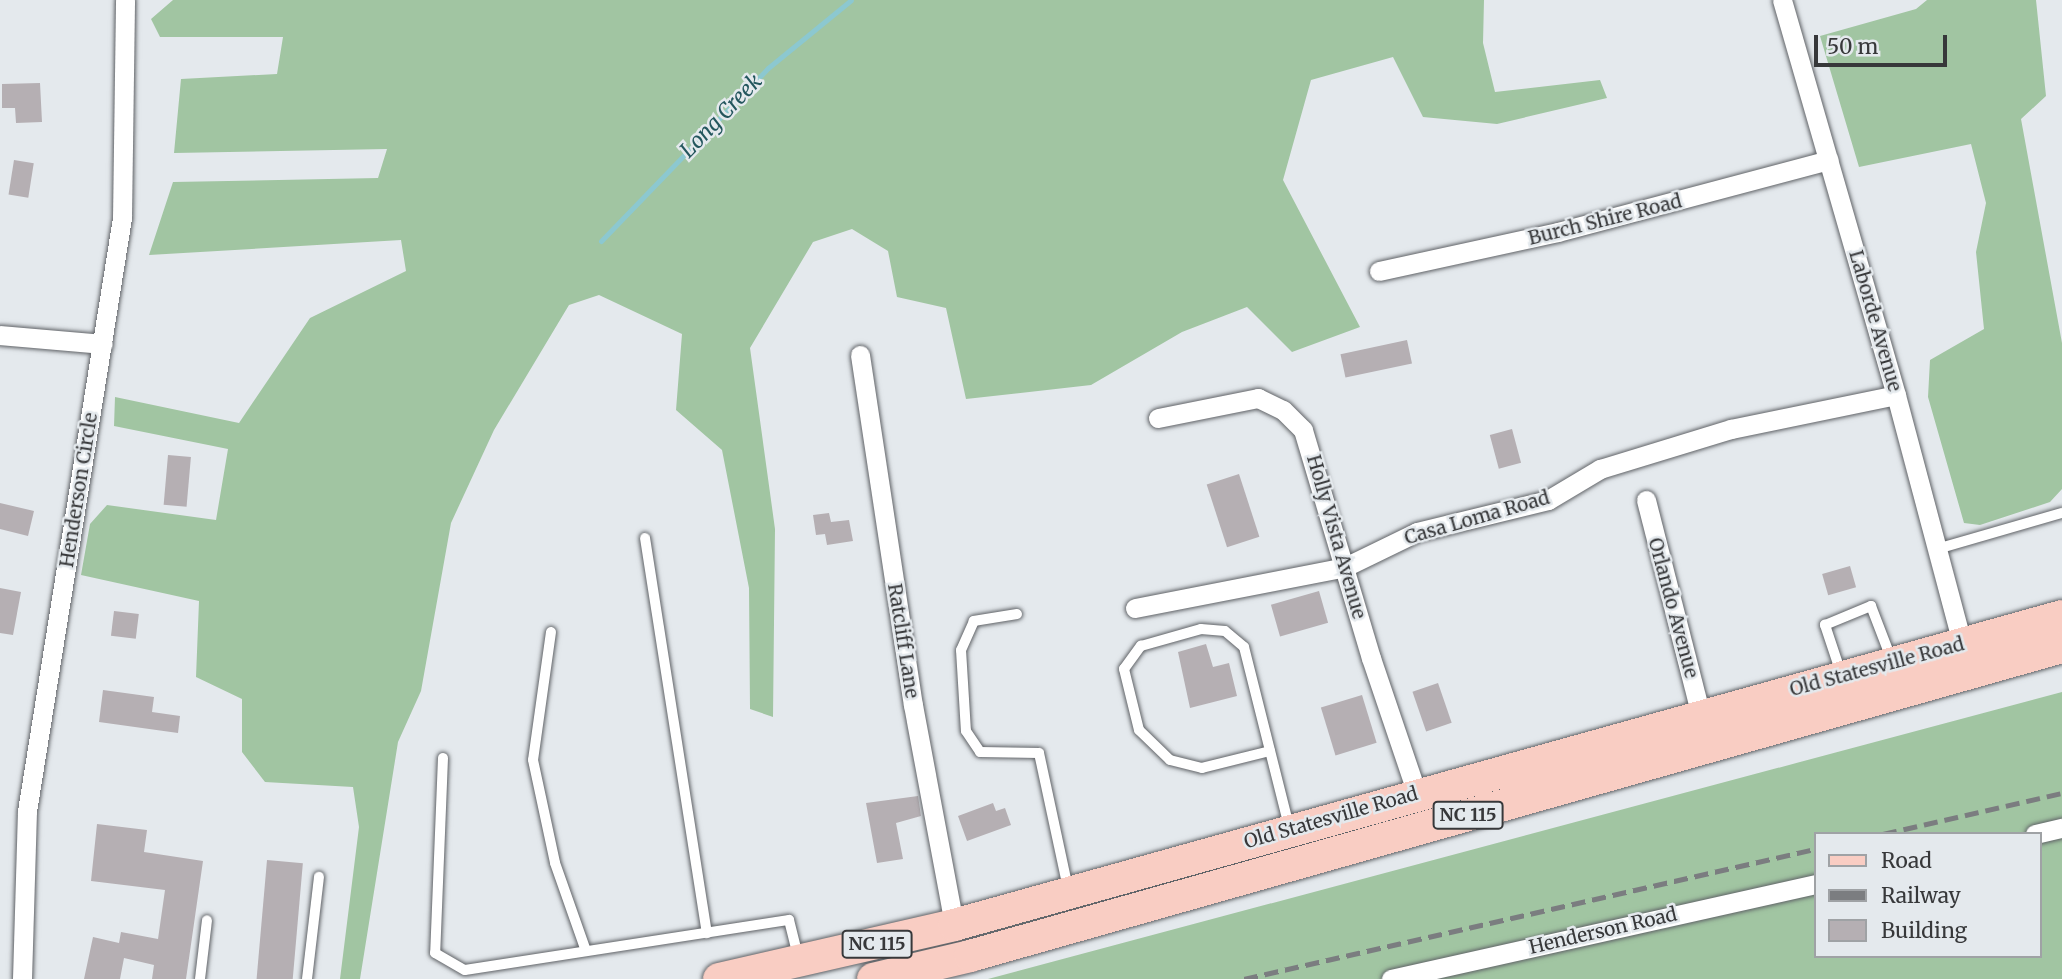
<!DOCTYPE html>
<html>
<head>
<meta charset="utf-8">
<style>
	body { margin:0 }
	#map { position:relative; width:2062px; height:979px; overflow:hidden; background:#e4e9ed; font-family:Merriweather,serif }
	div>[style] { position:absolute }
	.forest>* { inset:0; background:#a1c5a2 }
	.stream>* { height:5px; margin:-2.5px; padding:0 2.5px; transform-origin:2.5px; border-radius:2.5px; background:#8cc8d0 }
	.building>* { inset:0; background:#b5afb3; transform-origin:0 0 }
	.roads { filter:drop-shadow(0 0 2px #606367) drop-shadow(0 0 2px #606367) }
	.lane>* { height:10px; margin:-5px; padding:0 5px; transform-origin:5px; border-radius:5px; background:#fff }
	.street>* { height:19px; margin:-9.5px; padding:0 9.5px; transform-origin:9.5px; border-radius:9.5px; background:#fff }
	.primary>* { height:32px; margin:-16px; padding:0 16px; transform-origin:16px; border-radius:16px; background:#f9cdc3 }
	.rail>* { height:5px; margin-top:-2.5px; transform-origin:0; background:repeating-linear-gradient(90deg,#7b7d80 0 14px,transparent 0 21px) }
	span { translate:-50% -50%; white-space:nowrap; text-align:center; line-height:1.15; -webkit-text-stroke:5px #e4e9ed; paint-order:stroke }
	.shield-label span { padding:2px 5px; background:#e4e9ed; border:2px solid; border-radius:5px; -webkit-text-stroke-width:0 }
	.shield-label { font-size:18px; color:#37383a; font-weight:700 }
	.street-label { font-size:19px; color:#37383a }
	.water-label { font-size:21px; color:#23565d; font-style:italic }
	.legend { position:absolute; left:1814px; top:832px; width:228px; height:126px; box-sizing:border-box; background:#e4e9ed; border:2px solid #9fa2a5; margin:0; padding:9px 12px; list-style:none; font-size:21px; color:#37383a }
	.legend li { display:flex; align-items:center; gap:14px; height:35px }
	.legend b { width:35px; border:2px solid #9fa2a5 }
	.scale { position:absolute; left:1814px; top:35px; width:133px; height:32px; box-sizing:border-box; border:4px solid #37383a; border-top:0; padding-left:9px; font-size:21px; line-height:24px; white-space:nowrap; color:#37383a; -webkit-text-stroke:5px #e4e9ed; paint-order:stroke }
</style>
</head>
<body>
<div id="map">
	<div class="forest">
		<div style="clip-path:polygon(173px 0,1484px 0,1483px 43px,1495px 92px,1600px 80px,1607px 98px,1497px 124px,1423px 117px,1393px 57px,1311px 80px,1283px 180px,1360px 327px,1292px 352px,1247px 307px,1182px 332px,1091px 385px,966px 399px,946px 308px,897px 297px,888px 251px,852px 229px,813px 242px,750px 348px,775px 529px,773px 717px,750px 709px,749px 588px,722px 450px,676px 410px,682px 334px,599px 295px,569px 305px,494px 430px,451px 523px,421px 691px,398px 742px,360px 979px,340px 979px,359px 827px,353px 787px,265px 782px,242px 752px,242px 699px,196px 677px,199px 601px,81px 575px,90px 524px,107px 505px,216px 520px,228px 449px,114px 426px,115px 397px,239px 423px,310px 318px,406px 271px,401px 240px,149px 255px,173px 182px,378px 178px,387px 149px,174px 153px,181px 79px,277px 74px,283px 37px,160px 37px,151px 19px)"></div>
		<div style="clip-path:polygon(1927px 0,2036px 0,2046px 96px,2021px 119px,2062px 343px,2062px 489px,2050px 502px,1980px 525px,1964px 523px,1928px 397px,1930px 360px,1984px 329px,1976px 252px,1986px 203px,1971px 144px,1859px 167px,1820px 36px,1916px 9px)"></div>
		<div style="clip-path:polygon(evenodd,2062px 692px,2062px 979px,988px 979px,2062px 692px,1815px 834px,2039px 834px,2039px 956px,1815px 956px,1815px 834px)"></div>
	</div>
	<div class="stream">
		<div style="left:601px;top:241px;width:240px;rotate:-46deg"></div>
		<div style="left:768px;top:68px;width:107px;rotate:-39.3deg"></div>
	</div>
	<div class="building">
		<div style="clip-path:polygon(40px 83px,42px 122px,16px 123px,15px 108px,2px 108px,2px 84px)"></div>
		<div style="left:14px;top:160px;width:20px;height:35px;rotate:9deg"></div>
		<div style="left:1407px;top:340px;width:24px;height:68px;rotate:78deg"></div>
		<div style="left:1512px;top:429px;width:35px;height:23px;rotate:75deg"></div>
		<div style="left:168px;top:455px;width:23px;height:50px;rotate:5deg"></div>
		<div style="left:1239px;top:474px;width:66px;height:34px;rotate:72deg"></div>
		<div style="clip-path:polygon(0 503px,34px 511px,28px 536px,0 529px)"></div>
		<div style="clip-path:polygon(829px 513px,831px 522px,849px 520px,853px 541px,827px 545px,825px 534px,816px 535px,813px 515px)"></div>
		<div style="left:1850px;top:566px;width:22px;height:29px;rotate:74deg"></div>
		<div style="clip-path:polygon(0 588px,21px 592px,13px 635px,0 633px)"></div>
		<div style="left:1319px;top:591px;width:33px;height:50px;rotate:74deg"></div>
		<div style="left:114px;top:611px;width:25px;height:25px;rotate:7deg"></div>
		<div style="clip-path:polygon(1206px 644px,1213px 667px,1229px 663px,1237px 696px,1190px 708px,1178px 652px)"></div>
		<div style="left:1438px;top:683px;width:42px;height:27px;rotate:71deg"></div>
		<div style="clip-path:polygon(103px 690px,154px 697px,152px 712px,180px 716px,178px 733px,99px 722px)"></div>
		<div style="left:1362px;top:695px;width:50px;height:43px;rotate:73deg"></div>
		<div style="clip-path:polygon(918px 796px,921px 816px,896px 823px,903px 859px,877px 863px,866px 803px)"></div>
		<div style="clip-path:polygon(993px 803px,996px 811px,1005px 808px,1011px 825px,967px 841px,958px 816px)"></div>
		<div style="clip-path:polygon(97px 824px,147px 830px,144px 852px,203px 861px,186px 979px,152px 979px,154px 965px,124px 958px,120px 979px,84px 979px,93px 937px,119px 943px,121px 932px,158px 939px,165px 890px,91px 881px)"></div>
		<div style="left:267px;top:860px;width:36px;height:120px;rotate:5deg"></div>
	</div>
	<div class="roads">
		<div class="lane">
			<div style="left:645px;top:538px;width:400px;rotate:81.1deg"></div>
			<div style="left:1937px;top:549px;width:130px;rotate:-16.1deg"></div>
			<div style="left:1017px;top:614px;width:44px;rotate:170.8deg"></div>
			<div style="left:974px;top:621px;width:32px;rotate:114deg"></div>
			<div style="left:961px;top:650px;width:81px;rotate:86.5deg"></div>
			<div style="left:966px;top:731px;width:25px;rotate:56deg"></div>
			<div style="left:980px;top:752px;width:59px;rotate:1deg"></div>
			<div style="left:1039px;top:753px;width:138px;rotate:77.9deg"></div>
			<div style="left:551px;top:632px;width:129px;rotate:98deg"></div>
			<div style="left:533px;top:760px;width:105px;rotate:77.9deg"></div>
			<div style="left:555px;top:863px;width:93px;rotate:70.6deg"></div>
			<div style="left:1841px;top:673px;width:51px;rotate:-108.4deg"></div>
			<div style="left:1825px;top:625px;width:50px;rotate:-22.4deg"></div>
			<div style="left:1871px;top:606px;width:56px;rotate:69deg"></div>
			<div style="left:1270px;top:751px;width:70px;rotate:166deg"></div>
			<div style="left:1202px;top:768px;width:33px;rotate:-166deg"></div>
			<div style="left:1170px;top:760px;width:43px;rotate:-135.9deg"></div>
			<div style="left:1139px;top:730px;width:63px;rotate:-103.8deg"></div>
			<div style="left:1124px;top:669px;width:29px;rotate:-54deg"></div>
			<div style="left:1141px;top:646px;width:62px;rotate:-15.8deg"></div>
			<div style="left:1201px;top:629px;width:24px;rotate:5deg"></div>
			<div style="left:1225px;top:631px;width:25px;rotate:40deg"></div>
			<div style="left:1244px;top:647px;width:185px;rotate:75.9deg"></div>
			<div style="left:443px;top:758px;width:195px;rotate:92.3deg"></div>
			<div style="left:435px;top:953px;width:34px;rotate:30deg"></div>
			<div style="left:465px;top:970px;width:328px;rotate:-8.8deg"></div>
			<div style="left:789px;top:920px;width:36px;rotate:76deg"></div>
			<div style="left:200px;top:979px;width:59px;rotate:-83.2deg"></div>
			<div style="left:307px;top:979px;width:103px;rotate:-83.3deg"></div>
		</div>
		<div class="street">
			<div style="left:1782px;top:0;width:411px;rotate:73.9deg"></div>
			<div style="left:1896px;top:395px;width:257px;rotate:75.1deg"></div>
			<div style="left:1379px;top:271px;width:183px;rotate:-12.3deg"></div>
			<div style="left:1558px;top:232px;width:280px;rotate:-14.9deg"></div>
			<div style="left:0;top:335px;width:103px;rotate:5deg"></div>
			<div style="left:860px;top:355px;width:354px;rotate:81.4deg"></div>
			<div style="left:913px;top:705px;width:224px;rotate:79.4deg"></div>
			<div style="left:1158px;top:418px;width:102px;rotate:-11.3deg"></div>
			<div style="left:1258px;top:398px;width:28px;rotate:26deg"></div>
			<div style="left:1283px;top:410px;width:28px;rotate:45deg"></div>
			<div style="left:1303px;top:430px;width:238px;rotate:73.4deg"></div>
			<div style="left:1371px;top:658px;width:144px;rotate:71.3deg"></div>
			<div style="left:1646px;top:500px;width:222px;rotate:75.7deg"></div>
			<div style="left:1135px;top:608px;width:214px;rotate:-11deg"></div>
			<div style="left:1345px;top:567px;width:80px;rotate:-25.9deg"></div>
			<div style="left:1417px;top:532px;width:135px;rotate:-13.7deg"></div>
			<div style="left:1548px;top:500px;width:61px;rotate:-30.8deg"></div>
			<div style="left:1600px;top:469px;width:137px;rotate:-17deg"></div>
			<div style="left:1731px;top:429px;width:168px;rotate:-11.6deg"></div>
			<div style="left:2035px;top:834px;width:28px;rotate:-13deg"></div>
			<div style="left:22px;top:979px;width:168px;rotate:-88.3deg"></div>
			<div style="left:27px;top:811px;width:601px;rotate:-80.9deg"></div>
			<div style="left:122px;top:218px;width:218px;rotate:-89.2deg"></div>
			<div style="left:1391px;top:979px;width:435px;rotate:-12.6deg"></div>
		</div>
		<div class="primary">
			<div style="left:719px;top:979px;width:241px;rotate:-12.9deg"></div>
			<div style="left:954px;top:925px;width:1150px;rotate:-15.58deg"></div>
			<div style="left:873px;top:979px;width:100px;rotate:-13.3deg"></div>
			<div style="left:970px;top:956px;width:1135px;rotate:-15.8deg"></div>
		</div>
	</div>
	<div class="rail">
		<div style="left:1883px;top:834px;width:184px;rotate:-12.9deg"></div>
		<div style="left:1244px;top:979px;width:586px;rotate:-12.83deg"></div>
	</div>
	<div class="shield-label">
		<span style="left:1468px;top:815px">NC 115</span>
		<span style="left:877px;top:944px">NC 115</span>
	</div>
	<div class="street-label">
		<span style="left:1605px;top:220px;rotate:-14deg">Burch Shire Road</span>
		<span style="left:1875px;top:321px;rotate:74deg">Laborde Avenue</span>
		<span style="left:79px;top:490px;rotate:-81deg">Henderson Circle</span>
		<span style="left:1477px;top:518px;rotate:-16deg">Casa Loma Road</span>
		<span style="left:1336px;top:537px;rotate:74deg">Holly Vista Avenue</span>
		<span style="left:1673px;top:608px;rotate:75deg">Orlando Avenue</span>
		<span style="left:903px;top:641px;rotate:81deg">Ratcliff Lane</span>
		<span style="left:1877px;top:667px;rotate:-15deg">Old Statesville Road</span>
		<span style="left:1331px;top:818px;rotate:-16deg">Old Statesville Road</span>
		<span style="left:1603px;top:931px;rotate:-13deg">Henderson Road</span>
	</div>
	<div class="water-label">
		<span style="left:721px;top:116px;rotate:-46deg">Long Creek</span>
	</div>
	<ul class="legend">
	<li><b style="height:9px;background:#f9cdc3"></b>Road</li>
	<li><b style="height:9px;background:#7b7d80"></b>Railway</li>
	<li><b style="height:19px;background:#b5afb3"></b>Building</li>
	</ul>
	<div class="scale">50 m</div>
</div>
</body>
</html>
